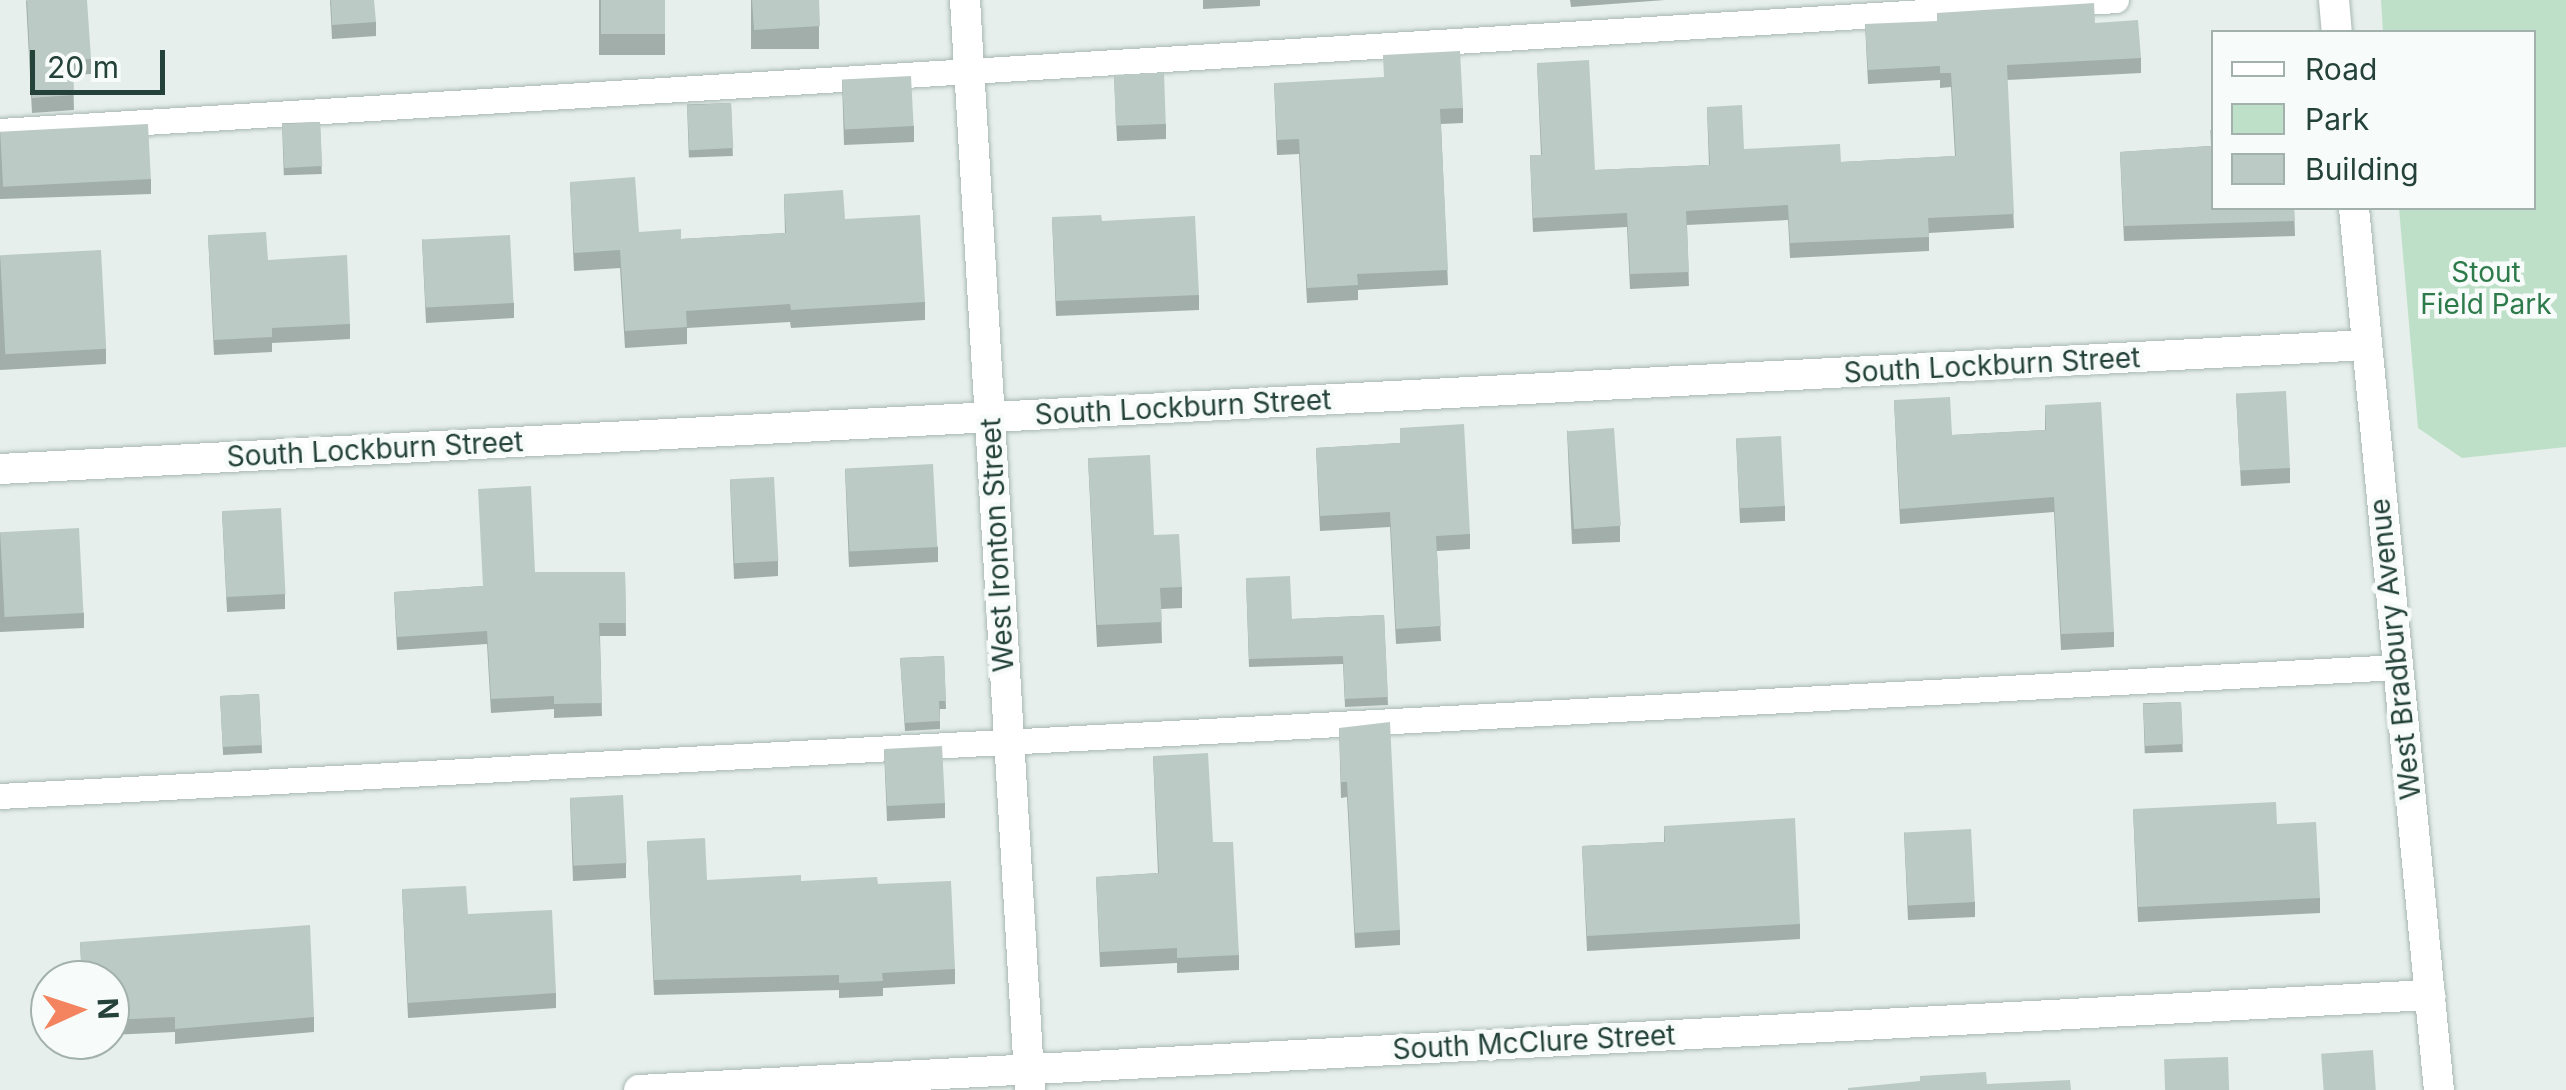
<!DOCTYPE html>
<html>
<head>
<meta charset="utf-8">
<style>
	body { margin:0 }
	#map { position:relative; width:2566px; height:1090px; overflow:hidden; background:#e6efeb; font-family:Inter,sans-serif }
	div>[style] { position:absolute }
	.green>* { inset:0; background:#bfe0c8 }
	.roads { filter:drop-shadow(0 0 2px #a8b8b2) drop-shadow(0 0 2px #a8b8b2) }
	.service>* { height:25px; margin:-12.5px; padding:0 12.5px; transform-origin:12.5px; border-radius:12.5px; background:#fff }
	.minor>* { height:30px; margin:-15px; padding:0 15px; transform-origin:15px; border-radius:15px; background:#fff }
	.wall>* { inset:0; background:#a1aea9; transform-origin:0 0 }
	.building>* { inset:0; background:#bbcac4; transform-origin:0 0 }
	span { translate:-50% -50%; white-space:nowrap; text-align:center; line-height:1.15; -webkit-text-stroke:9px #f7fbf9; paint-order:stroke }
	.park-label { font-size:28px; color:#2d7a4b }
	.street-label { font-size:28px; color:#24423a }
	.legend { position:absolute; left:2211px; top:30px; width:325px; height:180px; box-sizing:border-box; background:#f7fbf9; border:2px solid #a3b1ad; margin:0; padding:12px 18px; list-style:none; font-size:30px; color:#24423a }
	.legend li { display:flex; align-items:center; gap:20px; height:50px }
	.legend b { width:50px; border:2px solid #a3b1ad }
	.north { position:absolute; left:30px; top:960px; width:100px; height:100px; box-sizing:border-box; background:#f7fbf9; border:2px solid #a3b1ad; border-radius:50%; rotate:87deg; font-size:28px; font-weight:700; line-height:40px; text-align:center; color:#24423a }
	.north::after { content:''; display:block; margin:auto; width:35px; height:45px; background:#f4845f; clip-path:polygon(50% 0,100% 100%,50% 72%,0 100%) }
	.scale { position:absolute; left:30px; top:50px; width:135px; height:45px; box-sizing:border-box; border:5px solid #24423a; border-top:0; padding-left:12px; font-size:30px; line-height:35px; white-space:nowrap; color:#24423a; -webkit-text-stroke:8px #f7fbf9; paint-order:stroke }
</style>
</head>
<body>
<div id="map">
	<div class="green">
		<div style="clip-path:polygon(2381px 0,2566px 0,2566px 447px,2462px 458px,2418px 428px,2399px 208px,2534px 208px,2534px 32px,2383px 32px)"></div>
	</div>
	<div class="roads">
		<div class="service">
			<div style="left:0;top:131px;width:2120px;rotate:-3.54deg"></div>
			<div style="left:0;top:796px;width:2398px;rotate:-3.08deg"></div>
		</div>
		<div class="minor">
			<div style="left:965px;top:0;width:1092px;rotate:86.59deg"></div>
			<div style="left:2334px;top:0;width:32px;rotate:85deg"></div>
			<div style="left:2354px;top:208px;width:886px;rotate:84.5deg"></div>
			<div style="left:0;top:469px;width:2370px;rotate:-3deg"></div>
			<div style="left:639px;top:1090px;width:1794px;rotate:-3.04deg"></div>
		</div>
	</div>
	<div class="wall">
		<div style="clip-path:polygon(26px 0,91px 59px,91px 74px,73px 75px,74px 110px,32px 113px)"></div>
		<div style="clip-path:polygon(330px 0,376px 22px,376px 36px,332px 39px)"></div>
		<div style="left:599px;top:0;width:66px;height:55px"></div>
		<div style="left:751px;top:0;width:68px;height:49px"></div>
		<div style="clip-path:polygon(1203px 0,1260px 0,1260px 6px,1203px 9px)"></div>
		<div style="clip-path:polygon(1570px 0,1665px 0,1571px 7px)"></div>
		<div style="clip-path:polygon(2095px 23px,2141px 58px,2141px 73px,2007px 80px,2014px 228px,1929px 233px,1929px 251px,1790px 258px,1788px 220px,1687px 225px,1689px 286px,1630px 289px,1627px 227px,1533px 232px,1530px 155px,1541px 155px,1537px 63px,1595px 170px,1709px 165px,1707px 107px,1744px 149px,1841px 162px,1955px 156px,1951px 87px,1940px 88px,1940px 80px,1868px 84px,1865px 24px)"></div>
		<div style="clip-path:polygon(1114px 75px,1166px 124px,1166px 139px,1117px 141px)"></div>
		<div style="clip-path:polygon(842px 80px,914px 126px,914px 142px,844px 145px)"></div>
		<div style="clip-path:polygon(1274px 83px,1463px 108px,1463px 123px,1441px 124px,1448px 285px,1358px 290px,1358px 300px,1307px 303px,1299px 154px,1277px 155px)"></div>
		<div style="left:731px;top:103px;width:53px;height:44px;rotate:88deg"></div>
		<div style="left:320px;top:122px;width:52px;height:38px;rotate:88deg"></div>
		<div style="clip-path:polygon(0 132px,151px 179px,151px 194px,0 199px)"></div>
		<div style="clip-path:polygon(2210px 146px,2294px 208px,2295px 236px,2124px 241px,2120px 152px)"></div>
		<div style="clip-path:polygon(570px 182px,639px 232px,681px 239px,785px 233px,784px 194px,845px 219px,925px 302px,925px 320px,791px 328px,790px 322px,687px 328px,687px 344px,625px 348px,620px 268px,574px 271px)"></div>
		<div style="clip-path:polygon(1052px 217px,1102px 221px,1199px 295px,1199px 310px,1056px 316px)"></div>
		<div style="clip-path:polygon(208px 235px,268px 260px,350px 324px,350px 339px,272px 343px,272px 352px,214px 355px)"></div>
		<div style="clip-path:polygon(422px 239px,514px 303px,514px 318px,426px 323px)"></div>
		<div style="clip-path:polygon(0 256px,106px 349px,106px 364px,0 370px)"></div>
		<div style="clip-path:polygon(2236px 393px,2290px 468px,2290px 483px,2241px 486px)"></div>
		<div style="clip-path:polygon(1894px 400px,1952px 435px,2045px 430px,2045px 405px,2114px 632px,2114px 647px,2061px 650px,2054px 512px,1900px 524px)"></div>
		<div style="clip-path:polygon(1400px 428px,1470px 534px,1470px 549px,1437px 551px,1441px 641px,1396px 644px,1390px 527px,1320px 531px,1316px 448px,1400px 443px)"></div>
		<div style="clip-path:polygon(1567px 430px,1620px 526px,1620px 542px,1572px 544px)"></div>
		<div style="clip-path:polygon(1736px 438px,1785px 506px,1785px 521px,1740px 523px)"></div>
		<div style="clip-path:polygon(1088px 458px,1154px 535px,1182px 587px,1182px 608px,1161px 609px,1162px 643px,1097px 647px)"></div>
		<div style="clip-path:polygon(845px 469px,938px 547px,938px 562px,849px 567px)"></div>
		<div style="clip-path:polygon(730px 480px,778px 561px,778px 576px,734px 579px)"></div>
		<div style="clip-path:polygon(222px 511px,285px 594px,285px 609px,227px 612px)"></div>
		<div style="clip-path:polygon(0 532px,84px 613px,84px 628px,0 632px)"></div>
		<div style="clip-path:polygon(535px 572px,625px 572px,626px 636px,600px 636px,602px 716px,554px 718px,554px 709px,491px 713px,487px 644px,397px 650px,394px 592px,483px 586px)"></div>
		<div style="clip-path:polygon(1246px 578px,1292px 619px,1384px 615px,1388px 705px,1345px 707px,1343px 664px,1249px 667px)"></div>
		<div style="clip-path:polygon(944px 656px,946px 709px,940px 709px,940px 729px,905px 731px,900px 658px)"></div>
		<div style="left:259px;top:694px;width:59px;height:39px;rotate:87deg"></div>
		<div style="left:2181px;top:702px;width:50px;height:38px;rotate:88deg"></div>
		<div style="clip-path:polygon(1339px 728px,1400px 930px,1400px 945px,1355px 948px,1347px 797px,1341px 798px)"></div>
		<div style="clip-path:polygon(884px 750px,945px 803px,945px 818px,887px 821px)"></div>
		<div style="clip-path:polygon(1153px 756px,1213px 842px,1239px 955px,1239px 970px,1177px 973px,1177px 963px,1100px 967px,1096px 877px,1158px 873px)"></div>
		<div style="clip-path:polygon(570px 798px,626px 863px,626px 878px,573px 881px)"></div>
		<div style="clip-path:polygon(2133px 809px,2277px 824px,2320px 898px,2320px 913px,2138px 922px)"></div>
		<div style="clip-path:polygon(1664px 826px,1800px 924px,1800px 939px,1587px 951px,1582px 846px,1664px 842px)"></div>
		<div style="clip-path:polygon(1904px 832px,1975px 902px,1975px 917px,1908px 920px)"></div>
		<div style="clip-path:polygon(647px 841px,707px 880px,801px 881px,878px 884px,955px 969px,955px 984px,883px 988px,883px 996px,839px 998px,839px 990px,654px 995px)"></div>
		<div style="clip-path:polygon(402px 889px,468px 914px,556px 993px,556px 1008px,408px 1018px)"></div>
		<div style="clip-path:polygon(80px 942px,314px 1017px,314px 1032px,175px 1044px,175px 1032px,110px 1035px,110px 980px,82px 980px)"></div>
	</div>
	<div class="building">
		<div style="clip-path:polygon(27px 0,87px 0,91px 59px,72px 60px,74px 95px,32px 98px)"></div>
		<div style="clip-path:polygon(331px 0,374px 0,376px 22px,332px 25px)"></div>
		<div style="left:601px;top:0;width:64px;height:34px"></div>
		<div style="clip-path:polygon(752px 0,819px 0,820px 26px,754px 30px)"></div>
		<div style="clip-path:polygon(2094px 3px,2095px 23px,2138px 20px,2141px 58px,2007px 65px,2014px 214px,1928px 218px,1929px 237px,1790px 243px,1788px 205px,1686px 211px,1689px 272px,1630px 274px,1627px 213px,1533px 218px,1530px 155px,1542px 155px,1537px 63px,1589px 60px,1595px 170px,1710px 165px,1707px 107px,1742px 105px,1744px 149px,1840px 144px,1841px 162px,1956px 156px,1951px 73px,1940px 73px,1940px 66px,1868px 70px,1865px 24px,1937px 21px,1937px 13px)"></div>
		<div style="clip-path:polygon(1460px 51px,1463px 108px,1440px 109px,1448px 270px,1357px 274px,1358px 285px,1307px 288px,1299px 139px,1277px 140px,1274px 83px,1384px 77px,1383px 55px)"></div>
		<div style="left:1164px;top:73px;width:51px;height:50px;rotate:88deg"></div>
		<div style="left:911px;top:76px;width:50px;height:69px;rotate:87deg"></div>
		<div style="left:731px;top:103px;width:45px;height:44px;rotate:87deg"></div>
		<div style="left:320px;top:122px;width:44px;height:38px;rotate:87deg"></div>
		<div style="left:148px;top:124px;width:55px;height:148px;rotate:87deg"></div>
		<div style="clip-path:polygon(2210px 130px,2214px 130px,2214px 208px,2294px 208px,2295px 221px,2124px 226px,2120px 152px,2211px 146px)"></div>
		<div style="clip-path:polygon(635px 177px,639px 232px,681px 229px,681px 239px,786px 233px,784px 194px,843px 190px,845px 219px,920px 215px,925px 302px,791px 310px,790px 304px,686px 311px,687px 327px,625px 331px,620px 250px,574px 253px,570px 182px)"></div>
		<div style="clip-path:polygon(1101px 215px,1102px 221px,1195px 216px,1199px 295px,1056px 301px,1052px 217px)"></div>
		<div style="clip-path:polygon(266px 232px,268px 260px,347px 255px,350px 324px,272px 328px,272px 337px,214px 340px,208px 235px)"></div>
		<div style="left:510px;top:235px;width:68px;height:88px;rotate:87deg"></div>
		<div style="left:101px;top:250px;width:99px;height:101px;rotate:87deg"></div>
		<div style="left:2286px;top:391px;width:77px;height:50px;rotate:87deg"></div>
		<div style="clip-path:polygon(1950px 397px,1952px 435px,2046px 430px,2045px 405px,2101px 402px,2114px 632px,2061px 634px,2054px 497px,1900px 509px,1894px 400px)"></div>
		<div style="clip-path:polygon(1464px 424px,1470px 534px,1436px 536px,1441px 626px,1396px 629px,1390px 512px,1320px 516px,1316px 448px,1400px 443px,1400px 428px)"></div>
		<div style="left:1614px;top:428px;width:98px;height:47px;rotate:86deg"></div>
		<div style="left:1781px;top:436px;width:70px;height:45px;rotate:87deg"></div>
		<div style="clip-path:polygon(1150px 455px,1154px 535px,1179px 534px,1182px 587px,1160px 588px,1162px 622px,1097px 625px,1088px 458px)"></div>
		<div style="left:933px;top:464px;width:83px;height:88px;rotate:87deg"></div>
		<div style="left:774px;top:477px;width:84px;height:44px;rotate:87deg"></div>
		<div style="clip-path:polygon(531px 486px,535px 572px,625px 572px,626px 623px,599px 623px,602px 703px,554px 704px,554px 696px,491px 699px,487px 631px,397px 637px,394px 592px,483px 586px,478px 489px)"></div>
		<div style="left:281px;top:508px;width:86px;height:59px;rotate:87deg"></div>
		<div style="left:79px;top:528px;width:85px;height:79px;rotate:87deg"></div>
		<div style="clip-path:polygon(1290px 576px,1292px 619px,1384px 615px,1388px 697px,1345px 699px,1343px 656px,1249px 659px,1246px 578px)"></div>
		<div style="clip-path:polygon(944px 656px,946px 701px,939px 701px,940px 721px,905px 723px,900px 658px)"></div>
		<div style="left:259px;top:694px;width:51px;height:39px;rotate:87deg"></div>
		<div style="left:2181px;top:702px;width:42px;height:38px;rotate:87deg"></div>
		<div style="clip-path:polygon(1390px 722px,1400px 930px,1355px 933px,1347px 782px,1341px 782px,1339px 728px)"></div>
		<div style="left:942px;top:746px;width:57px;height:58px;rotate:87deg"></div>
		<div style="clip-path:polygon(1208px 753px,1213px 842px,1233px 842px,1239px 955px,1177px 958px,1177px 948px,1100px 952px,1096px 877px,1159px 873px,1153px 756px)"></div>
		<div style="left:623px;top:795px;width:68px;height:53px;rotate:87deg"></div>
		<div style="clip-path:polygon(2276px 802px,2277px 824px,2316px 822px,2320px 898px,2138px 907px,2133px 809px)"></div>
		<div style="clip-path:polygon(1795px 818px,1800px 924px,1587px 936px,1582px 846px,1665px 842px,1664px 826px)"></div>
		<div style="left:1971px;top:829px;width:73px;height:67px;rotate:87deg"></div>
		<div style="clip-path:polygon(705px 838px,707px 880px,801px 875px,801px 881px,877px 877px,878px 884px,951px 881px,955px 969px,882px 973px,883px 981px,839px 983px,839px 975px,654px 980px,647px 841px)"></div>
		<div style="clip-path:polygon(466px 886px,468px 914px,552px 910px,556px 993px,408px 1003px,402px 889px)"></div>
		<div style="clip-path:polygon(310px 925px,314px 1017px,175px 1029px,175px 1017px,110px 1020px,110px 980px,82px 980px,80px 942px)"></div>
		<div style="left:2373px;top:1050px;width:40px;height:52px;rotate:86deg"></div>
		<div style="left:2228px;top:1057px;width:33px;height:64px;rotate:88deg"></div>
		<div style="clip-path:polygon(1986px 1072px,1987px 1084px,2070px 1080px,2071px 1090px,1848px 1090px,1848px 1088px,1920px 1081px,1920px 1076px)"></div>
	</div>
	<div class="park-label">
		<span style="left:2486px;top:288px">Stout<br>Field Park</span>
	</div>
	<div class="street-label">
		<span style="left:1992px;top:365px;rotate:-3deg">South Lockburn Street</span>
		<span style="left:1183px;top:407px;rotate:-3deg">South Lockburn Street</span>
		<span style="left:375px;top:449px;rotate:-3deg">South Lockburn Street</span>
		<span style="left:997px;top:545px;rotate:-93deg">West Ironton Street</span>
		<span style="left:2395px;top:649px;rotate:-96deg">West Bradbury Avenue</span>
		<span style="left:1534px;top:1042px;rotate:-3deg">South McClure Street</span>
	</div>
	<ul class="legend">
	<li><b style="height:12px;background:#fff"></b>Road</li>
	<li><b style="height:28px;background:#bfe0c8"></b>Park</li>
	<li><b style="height:28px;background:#bbcac4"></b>Building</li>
	</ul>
	<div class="north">N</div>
	<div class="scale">20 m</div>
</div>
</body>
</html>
